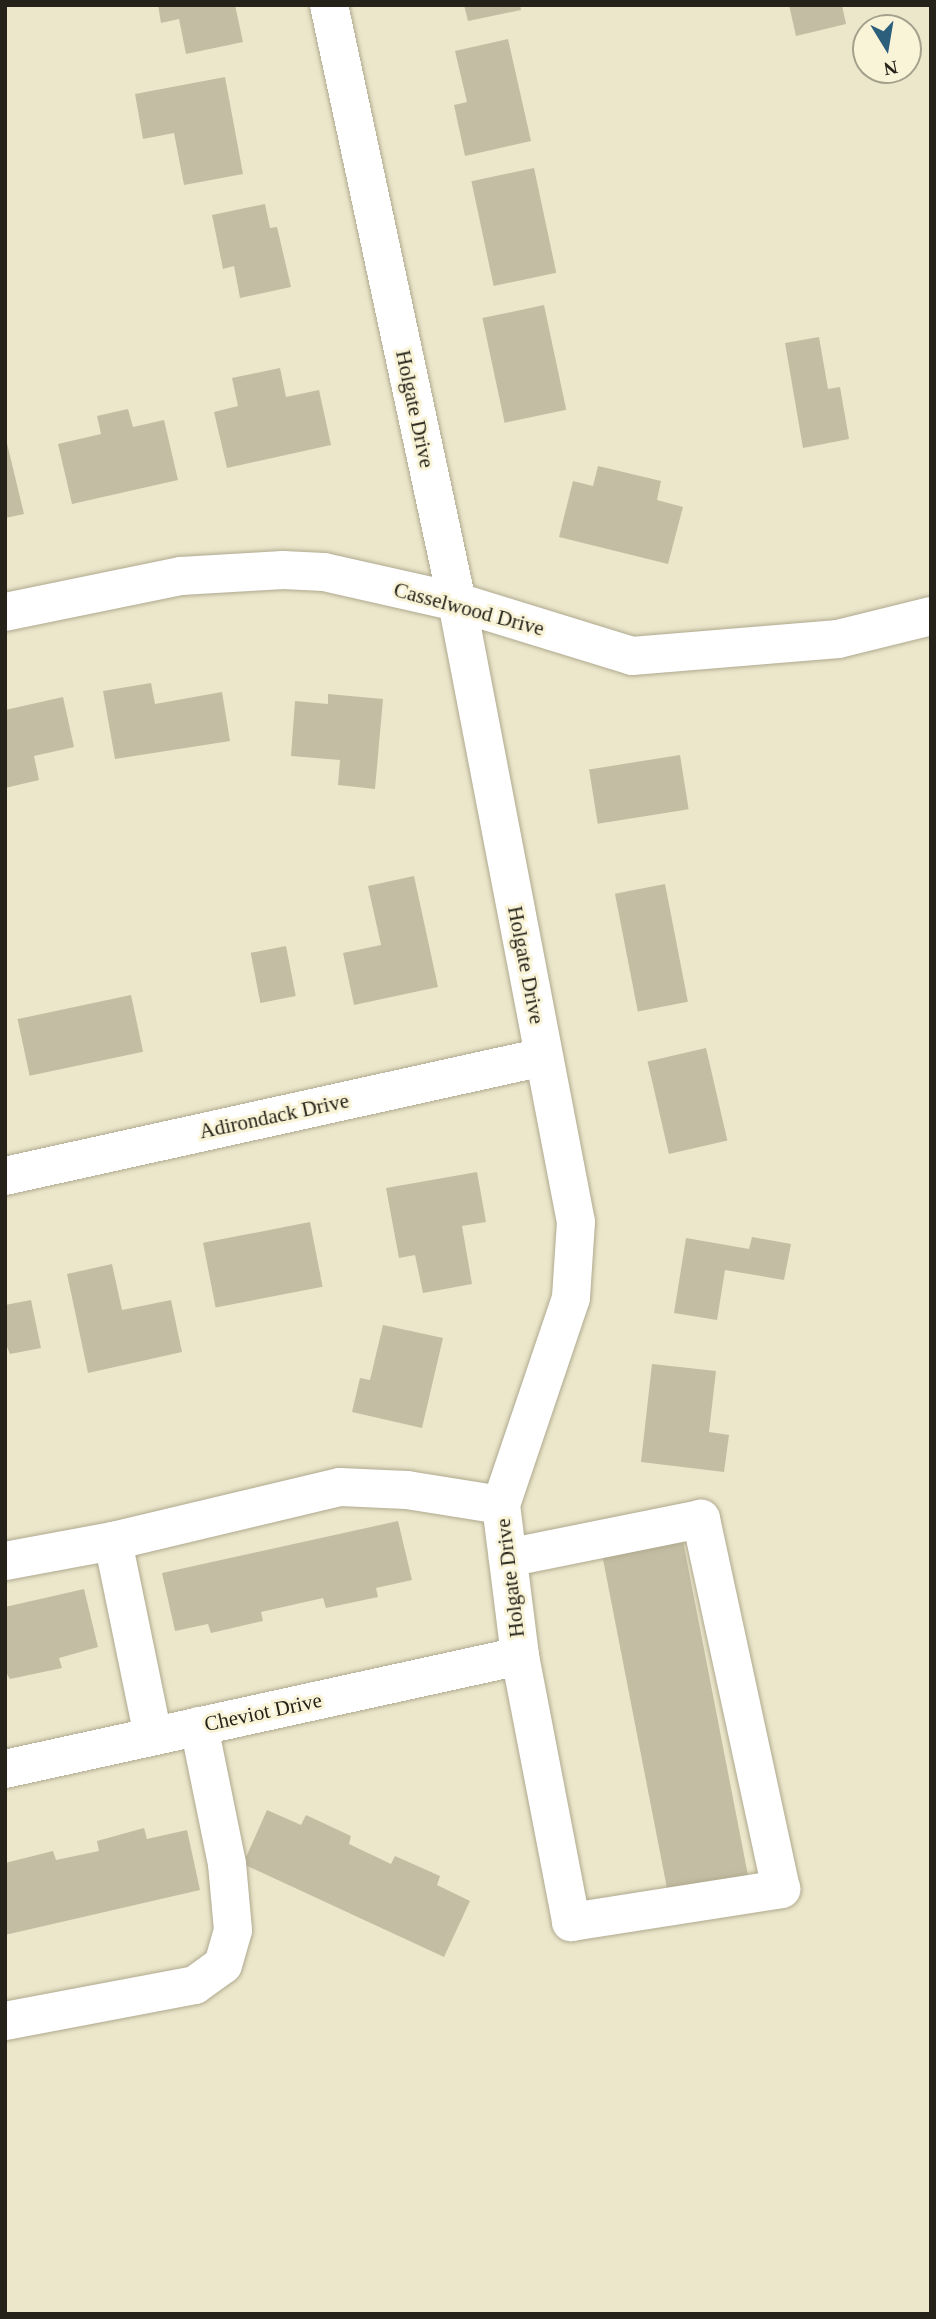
<!DOCTYPE html>
<html>
<head>
<meta charset="utf-8">
<style>
	body { margin:0 }
	#map { position:relative; width:936px; height:2319px; overflow:hidden; background:#ece7cb; font-family:Georgia,serif }
	div>[style] { position:absolute }
	.building>* { inset:0; background:#c3bda3; transform-origin:0 0 }
	.roads { filter:drop-shadow(0 0 2px #afa98f) drop-shadow(0 0 2px #afa98f) }
	.minor>* { height:38px; margin:-19px; padding:0 19px; transform-origin:19px; border-radius:19px; background:#fff }
	span { translate:-50% -50%; white-space:nowrap; text-align:center; line-height:1.15; -webkit-text-stroke:6px #f9f4d8; paint-order:stroke }
	.street-label { font-size:21px; color:#252319 }
	.frame { position:absolute; inset:0; border:7px solid #252319; pointer-events:none }
	.north { position:absolute; left:852px; top:14px; width:70px; height:70px; box-sizing:border-box; background:#f9f4d8; border:2px solid #a4a08c; border-radius:50%; rotate:169deg; font-size:19px; font-weight:700; line-height:28px; text-align:center; color:#252319 }
	.north::after { content:''; display:block; margin:auto; width:24px; height:32px; background:#2c5f7c; clip-path:polygon(50% 0,100% 100%,50% 72%,0 100%) }
</style>
</head>
<body>
<div id="map">
	<div class="building">
		<div style="clip-path:polygon(158px 5px,235px 5px,243px 42px,186px 54px,179px 19px,161px 23px)"></div>
		<div style="clip-path:polygon(464px 5px,520px 5px,521px 10px,468px 21px)"></div>
		<div style="clip-path:polygon(789px 5px,842px 5px,846px 24px,796px 36px)"></div>
		<div style="clip-path:polygon(508px 39px,531px 141px,465px 156px,454px 105px,467px 102px,455px 51px)"></div>
		<div style="clip-path:polygon(225px 77px,243px 174px,184px 185px,174px 133px,143px 139px,135px 94px)"></div>
		<div style="left:534px;top:168px;width:107px;height:64px;rotate:78deg"></div>
		<div style="clip-path:polygon(265px 204px,270px 228px,277px 227px,291px 287px,240px 298px,234px 266px,223px 269px,212px 215px)"></div>
		<div style="left:544px;top:305px;width:107px;height:63px;rotate:78deg"></div>
		<div style="clip-path:polygon(819px 337px,828px 389px,840px 387px,849px 439px,803px 448px,785px 343px)"></div>
		<div style="clip-path:polygon(280px 368px,286px 397px,319px 390px,331px 445px,227px 468px,214px 412px,238px 406px,232px 378px)"></div>
		<div style="clip-path:polygon(128px 409px,133px 427px,164px 420px,178px 480px,72px 504px,58px 444px,101px 434px,97px 416px)"></div>
		<div style="clip-path:polygon(5px 435px,24px 514px,5px 518px)"></div>
		<div style="clip-path:polygon(598px 466px,661px 481px,657px 500px,683px 507px,668px 564px,559px 537px,573px 481px,593px 486px)"></div>
		<div style="clip-path:polygon(151px 683px,155px 704px,222px 692px,230px 741px,115px 759px,103px 691px)"></div>
		<div style="clip-path:polygon(328px 694px,383px 699px,375px 789px,338px 785px,340px 760px,291px 756px,295px 701px,328px 704px)"></div>
		<div style="clip-path:polygon(63px 697px,74px 747px,34px 756px,39px 780px,5px 788px,5px 710px)"></div>
		<div style="left:680px;top:755px;width:55px;height:92px;rotate:81deg"></div>
		<div style="clip-path:polygon(414px 876px,438px 987px,354px 1005px,343px 953px,381px 945px,368px 886px)"></div>
		<div style="left:665px;top:884px;width:120px;height:51px;rotate:79deg"></div>
		<div style="left:286px;top:946px;width:51px;height:36px;rotate:79deg"></div>
		<div style="left:131px;top:995px;width:58px;height:116px;rotate:78deg"></div>
		<div style="left:706px;top:1048px;width:95px;height:60px;rotate:77deg"></div>
		<div style="clip-path:polygon(477px 1172px,486px 1222px,462px 1226px,472px 1284px,423px 1293px,415px 1255px,399px 1258px,386px 1188px)"></div>
		<div style="left:310px;top:1222px;width:66px;height:109px;rotate:79deg"></div>
		<div style="clip-path:polygon(752px 1237px,791px 1244px,784px 1280px,725px 1270px,717px 1320px,674px 1313px,686px 1238px,749px 1249px)"></div>
		<div style="clip-path:polygon(112px 1264px,122px 1310px,171px 1300px,182px 1352px,88px 1373px,67px 1274px)"></div>
		<div style="clip-path:polygon(31px 1300px,41px 1348px,10px 1354px,5px 1342px,5px 1305px)"></div>
		<div style="clip-path:polygon(383px 1325px,443px 1338px,422px 1428px,352px 1412px,360px 1378px,370px 1380px)"></div>
		<div style="clip-path:polygon(652px 1364px,716px 1371px,709px 1432px,729px 1435px,724px 1472px,641px 1462px)"></div>
		<div style="clip-path:polygon(398px 1521px,412px 1580px,376px 1588px,378px 1597px,326px 1608px,323px 1598px,261px 1612px,263px 1621px,211px 1633px,208px 1624px,175px 1631px,162px 1573px)"></div>
		<div style="left:683px;top:1541px;width:344px;height:82px;rotate:79deg"></div>
		<div style="clip-path:polygon(84px 1589px,98px 1647px,59px 1658px,62px 1668px,10px 1679px,5px 1671px,5px 1607px)"></div>
		<div style="clip-path:polygon(267px 1810px,301px 1825px,306px 1815px,351px 1836px,349px 1844px,391px 1864px,395px 1856px,440px 1876px,437px 1885px,470px 1901px,444px 1957px,243px 1864px)"></div>
		<div style="clip-path:polygon(144px 1828px,147px 1839px,187px 1830px,200px 1890px,5px 1935px,5px 1863px,53px 1851px,56px 1860px,99px 1851px,97px 1841px)"></div>
	</div>
	<div class="roads">
		<div class="minor">
			<div style="left:329px;top:5px;width:611px;rotate:77.9deg"></div>
			<div style="left:457px;top:602px;width:631px;rotate:79.14deg"></div>
			<div style="left:576px;top:1222px;width:76px;rotate:93.8deg"></div>
			<div style="left:571px;top:1298px;width:219px;rotate:108.7deg"></div>
			<div style="left:501px;top:1505px;width:152px;rotate:82.8deg"></div>
			<div style="left:520px;top:1656px;width:271px;rotate:79.1deg"></div>
			<div style="left:571px;top:1922px;width:213px;rotate:-8.9deg"></div>
			<div style="left:781px;top:1889px;width:379px;rotate:-102.2deg"></div>
			<div style="left:701px;top:1519px;width:197px;rotate:168.6deg"></div>
			<div style="left:5px;top:612px;width:180px;rotate:-11.6deg"></div>
			<div style="left:181px;top:576px;width:102px;rotate:-3.4deg"></div>
			<div style="left:283px;top:570px;width:41px;rotate:2.8deg"></div>
			<div style="left:324px;top:572px;width:136px;rotate:12.7deg"></div>
			<div style="left:457px;top:602px;width:183px;rotate:17.1deg"></div>
			<div style="left:632px;top:656px;width:207px;rotate:-4.7deg"></div>
			<div style="left:838px;top:639px;width:96px;rotate:-13.9deg"></div>
			<div style="left:5px;top:1176px;width:551px;rotate:-12.47deg"></div>
			<div style="left:5px;top:1561px;width:110px;rotate:-10.5deg"></div>
			<div style="left:153px;top:1736px;width:199px;rotate:-101.6deg"></div>
			<div style="left:113px;top:1541px;width:233px;rotate:-13.4deg"></div>
			<div style="left:340px;top:1487px;width:67px;rotate:2.6deg"></div>
			<div style="left:407px;top:1490px;width:95px;rotate:9.1deg"></div>
			<div style="left:5px;top:1769px;width:527px;rotate:-12.38deg"></div>
			<div style="left:5px;top:2021px;width:193px;rotate:-10.7deg"></div>
			<div style="left:195px;top:1985px;width:34px;rotate:-36deg"></div>
			<div style="left:223px;top:1965px;width:36px;rotate:-74deg"></div>
			<div style="left:233px;top:1930px;width:66px;rotate:-95.2deg"></div>
			<div style="left:227px;top:1864px;width:141px;rotate:-101.5deg"></div>
		</div>
	</div>
	<div class="street-label">
		<span style="left:415px;top:409px;rotate:78deg">Holgate Drive</span>
		<span style="left:469px;top:609px;rotate:15deg">Casselwood Drive</span>
		<span style="left:526px;top:965px;rotate:79deg">Holgate Drive</span>
		<span style="left:274px;top:1116px;rotate:-12deg">Adirondack Drive</span>
		<span style="left:510px;top:1578px;rotate:-97deg">Holgate Drive</span>
		<span style="left:263px;top:1712px;rotate:-12deg">Cheviot Drive</span>
	</div>
	<div class="frame"></div>
	<div class="north">N</div>
</div>
</body>
</html>
